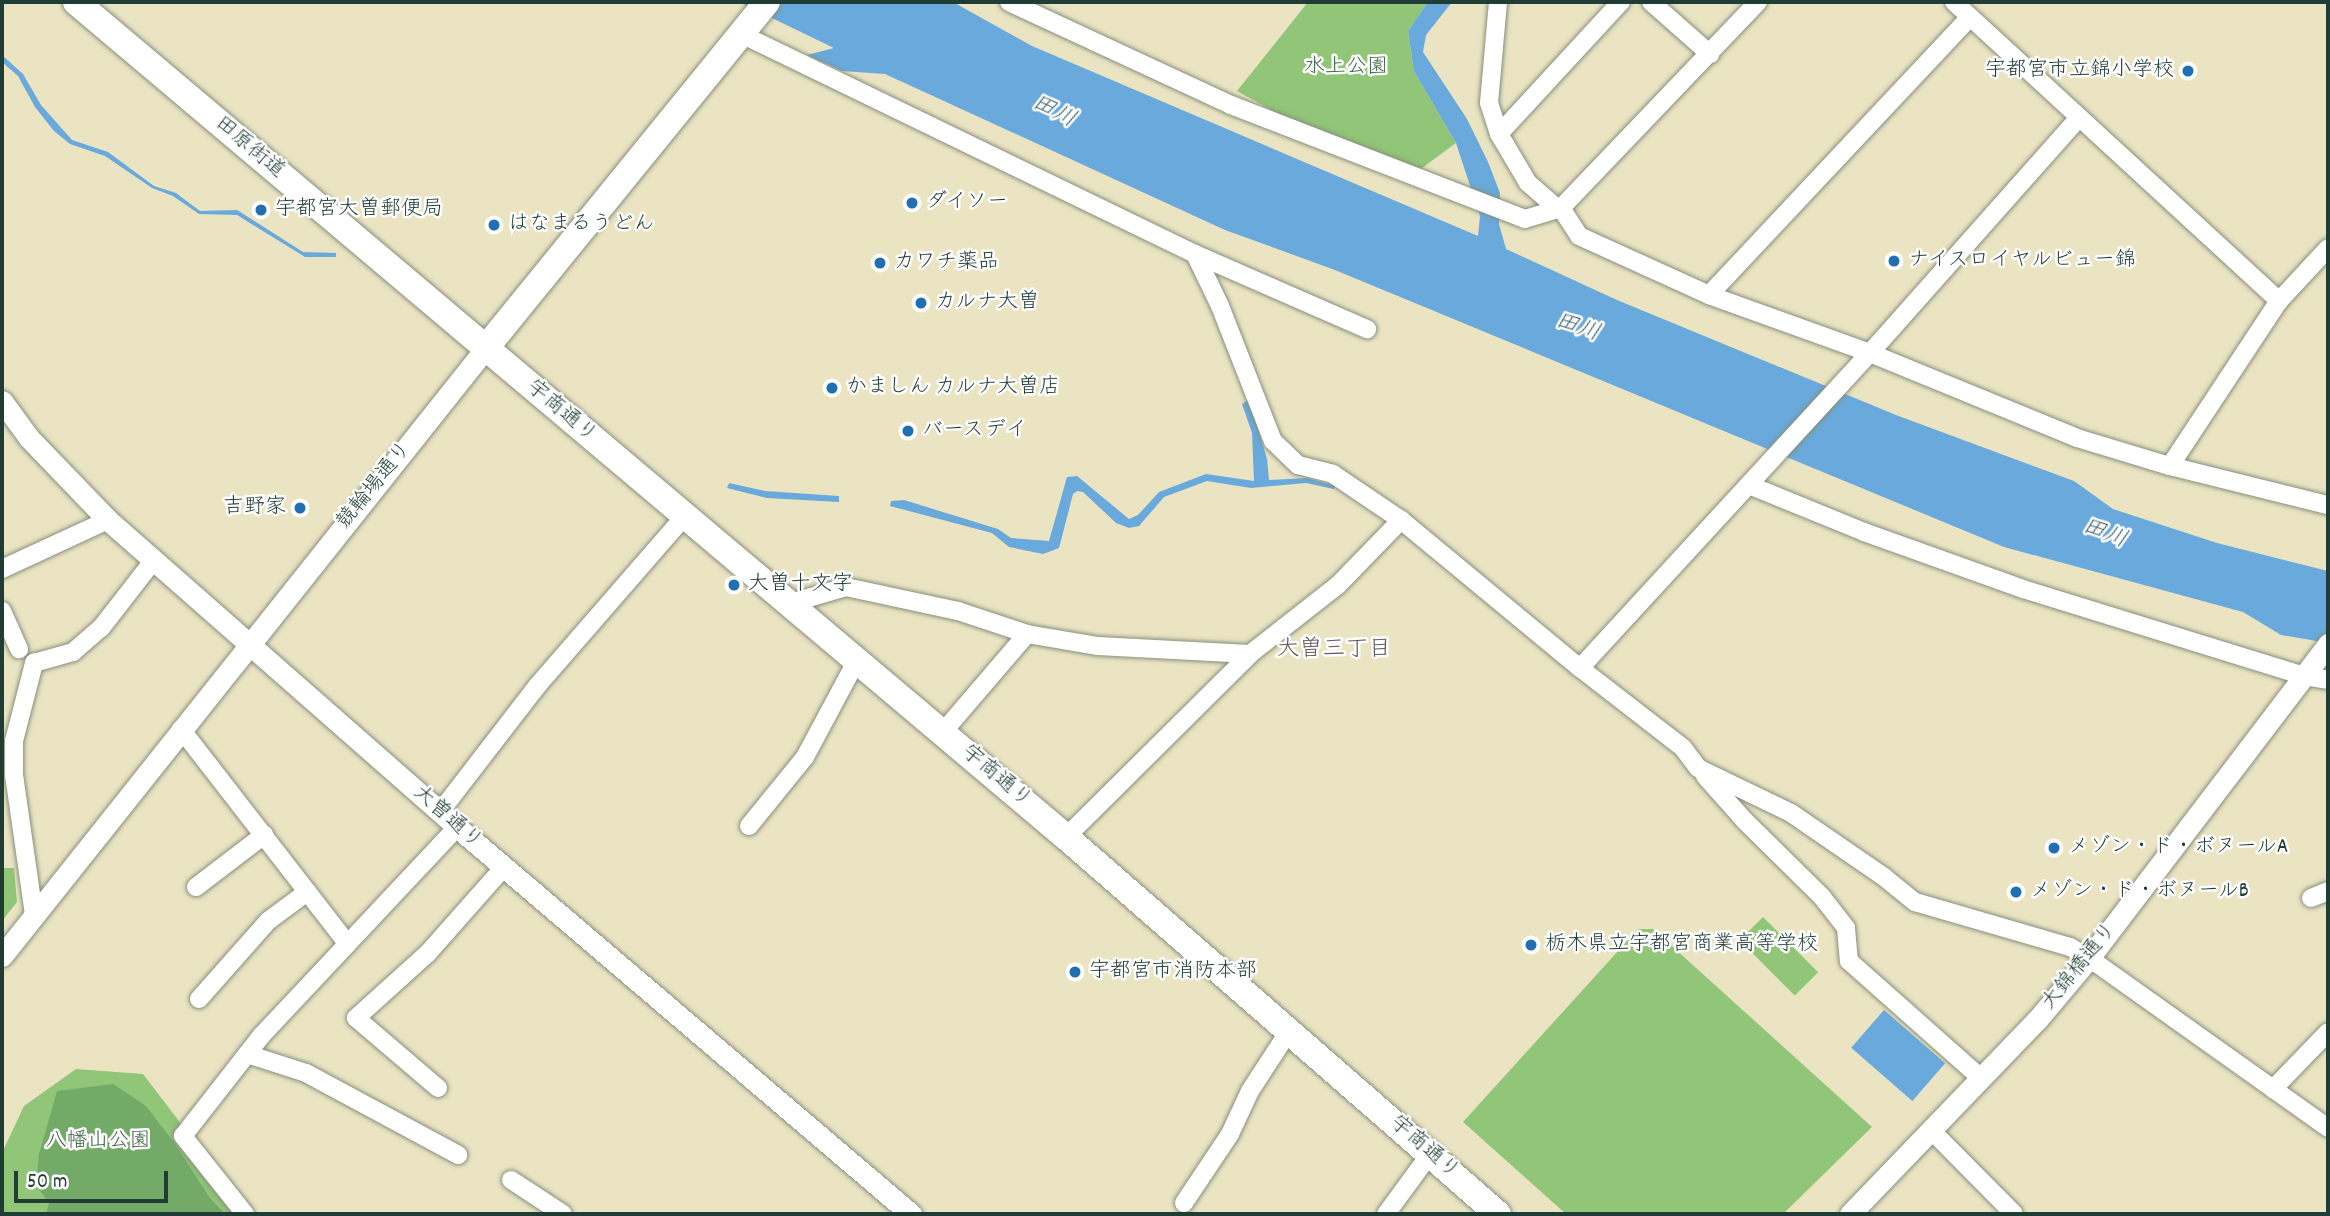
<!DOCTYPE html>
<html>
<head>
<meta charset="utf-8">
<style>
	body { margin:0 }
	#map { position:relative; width:2330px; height:1216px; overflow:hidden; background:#ebe4c3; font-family:Dekko,"Klee One",sans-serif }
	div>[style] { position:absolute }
	.green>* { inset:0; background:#91c577; transform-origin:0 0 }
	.forest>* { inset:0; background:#74aa68 }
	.water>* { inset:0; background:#69a9dc; transform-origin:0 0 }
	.roads { filter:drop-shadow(0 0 2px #85907c) drop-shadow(0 0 2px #85907c) }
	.minor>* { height:18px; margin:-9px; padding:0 9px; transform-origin:9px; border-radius:9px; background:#fff }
	.tertiary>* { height:21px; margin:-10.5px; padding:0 10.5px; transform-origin:10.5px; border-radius:10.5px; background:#fff }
	.primary>* { height:26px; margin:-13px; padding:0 13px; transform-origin:13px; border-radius:13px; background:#fff }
	.dots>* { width:19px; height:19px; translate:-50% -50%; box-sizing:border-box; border:4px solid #fff; border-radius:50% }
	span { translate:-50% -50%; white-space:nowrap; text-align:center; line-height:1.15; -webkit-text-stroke:5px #fff; paint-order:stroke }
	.park-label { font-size:21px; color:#416648 }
	.poi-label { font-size:21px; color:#1f3d34 }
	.right { translate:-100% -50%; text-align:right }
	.left { translate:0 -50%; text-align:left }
	.street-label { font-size:21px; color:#1f3d34 }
	.water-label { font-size:23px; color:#39636f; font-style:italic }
	.neighbourhood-label { font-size:23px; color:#605b5e }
	.frame { position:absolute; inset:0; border:4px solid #1f3d34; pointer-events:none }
	.scale { position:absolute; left:14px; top:1171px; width:154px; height:32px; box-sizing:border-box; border:4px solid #1f3d34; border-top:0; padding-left:9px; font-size:21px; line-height:24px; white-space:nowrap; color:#1f3d34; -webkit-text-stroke:5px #fff; paint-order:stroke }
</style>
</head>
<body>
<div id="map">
	<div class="green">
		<div style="clip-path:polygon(1308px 2px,1428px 2px,1408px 31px,1414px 71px,1456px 143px,1418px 171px,1277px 113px,1237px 91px)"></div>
		<div style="clip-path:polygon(2px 868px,14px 868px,17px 902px,2px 921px)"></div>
		<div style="left:1763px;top:917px;width:78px;height:33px;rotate:45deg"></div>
		<div style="clip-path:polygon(1638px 929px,1653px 929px,1872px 1127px,1783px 1214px,1566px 1214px,1463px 1122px)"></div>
		<div style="clip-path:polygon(76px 1069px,143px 1074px,250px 1214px,2px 1214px,2px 1153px,24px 1106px)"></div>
	</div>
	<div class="forest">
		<div style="clip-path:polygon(113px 1084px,146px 1106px,175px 1144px,210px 1198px,225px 1214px,46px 1214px,49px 1203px,36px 1185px,39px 1154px,57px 1091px)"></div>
	</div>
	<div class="water">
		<div style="clip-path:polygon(739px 2px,953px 2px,1032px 46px,1478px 236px,1480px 216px,1456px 143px,1414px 71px,1408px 31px,1428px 2px,1452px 2px,1426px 35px,1423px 52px,1467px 119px,1488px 162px,1500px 193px,1499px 224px,1506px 249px,1617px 300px,1896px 415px,2074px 481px,2113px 509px,2217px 543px,2328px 571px,2328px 643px,2281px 635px,2243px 612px,2004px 547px,1335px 270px,1225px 230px,885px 74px,842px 71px,807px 55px,834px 48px)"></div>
		<div style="clip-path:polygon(2px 55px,23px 74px,41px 105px,72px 140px,108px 152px,154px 186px,176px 193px,200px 211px,237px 210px,303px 252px,336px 253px,336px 257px,305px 257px,237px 215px,199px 214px,173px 196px,152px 188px,105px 156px,70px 144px,54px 131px,35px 107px,18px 76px,2px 62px)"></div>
		<div style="clip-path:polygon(1249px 399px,1267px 459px,1269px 480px,1307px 478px,1336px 486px,1334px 489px,1306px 483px,1251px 488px,1207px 481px,1164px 497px,1139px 526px,1129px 528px,1116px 523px,1083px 492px,1077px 491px,1073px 494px,1059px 548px,1043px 554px,1009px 547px,992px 533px,890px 506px,891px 501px,904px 500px,998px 529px,1011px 538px,1049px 541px,1067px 477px,1077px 476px,1129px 519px,1138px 515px,1159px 492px,1206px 474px,1254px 481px,1252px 433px,1242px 404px)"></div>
		<div style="clip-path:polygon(729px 483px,765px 491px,839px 496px,839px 502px,767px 498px,727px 488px)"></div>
		<div style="left:1884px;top:1010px;width:81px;height:50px;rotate:41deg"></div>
	</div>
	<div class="roads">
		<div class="minor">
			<div style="left:1009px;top:2px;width:245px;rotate:24.9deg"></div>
			<div style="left:1231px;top:105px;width:315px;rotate:21.2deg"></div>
			<div style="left:1525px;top:219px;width:38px;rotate:-17deg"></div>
			<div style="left:1561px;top:208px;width:33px;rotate:57deg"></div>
			<div style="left:1579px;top:236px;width:143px;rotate:24.4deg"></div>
			<div style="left:1709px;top:295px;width:171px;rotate:19.8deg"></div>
			<div style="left:1870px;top:353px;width:224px;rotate:22.3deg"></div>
			<div style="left:2077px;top:438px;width:97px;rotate:16.8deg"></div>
			<div style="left:2170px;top:466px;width:163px;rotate:13.9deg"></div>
			<div style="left:1498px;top:2px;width:101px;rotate:95.1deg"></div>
			<div style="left:1489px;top:103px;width:33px;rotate:72deg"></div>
			<div style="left:1651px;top:2px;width:79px;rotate:41.4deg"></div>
			<div style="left:1954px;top:2px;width:442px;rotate:42.6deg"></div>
			<div style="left:741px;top:34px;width:504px;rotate:25.85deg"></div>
			<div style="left:1195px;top:254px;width:58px;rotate:64.3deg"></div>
			<div style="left:1220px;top:306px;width:145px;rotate:68.6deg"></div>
			<div style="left:1273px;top:441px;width:35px;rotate:44deg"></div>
			<div style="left:1298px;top:465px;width:36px;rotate:14deg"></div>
			<div style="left:1333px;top:474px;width:82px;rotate:34.1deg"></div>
			<div style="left:1401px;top:520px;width:232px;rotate:39.6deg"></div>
			<div style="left:1580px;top:668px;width:130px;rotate:37.8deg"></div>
			<div style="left:1683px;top:748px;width:25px;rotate:53deg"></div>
			<div style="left:1698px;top:768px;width:103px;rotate:25.8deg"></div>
			<div style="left:1791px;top:813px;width:113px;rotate:34.5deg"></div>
			<div style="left:1884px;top:877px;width:40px;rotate:39deg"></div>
			<div style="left:1915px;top:902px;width:161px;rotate:16.2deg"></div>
			<div style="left:2070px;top:947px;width:22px;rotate:30deg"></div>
			<div style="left:2089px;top:958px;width:293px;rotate:35.4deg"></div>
			<div style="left:1561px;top:208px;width:285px;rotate:-46.3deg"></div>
			<div style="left:1558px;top:209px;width:40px;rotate:-139deg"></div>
			<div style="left:1528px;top:183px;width:57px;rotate:-120.6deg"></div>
			<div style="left:1499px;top:134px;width:180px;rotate:-47.3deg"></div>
			<div style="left:1195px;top:254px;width:188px;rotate:23.6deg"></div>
			<div style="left:1709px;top:295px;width:381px;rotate:-46.8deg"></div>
			<div style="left:2170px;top:466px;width:198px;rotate:-56.6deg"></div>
			<div style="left:2279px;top:301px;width:72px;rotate:-47.2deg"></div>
			<div style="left:1749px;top:485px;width:124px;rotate:22.2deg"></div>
			<div style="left:1864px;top:532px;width:169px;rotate:19.7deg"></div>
			<div style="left:2023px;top:589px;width:294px;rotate:17.2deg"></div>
			<div style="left:2304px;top:676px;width:24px;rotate:9deg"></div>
			<div style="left:2px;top:569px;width:117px;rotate:-24.8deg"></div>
			<div style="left:791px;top:603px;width:57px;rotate:-16.2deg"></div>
			<div style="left:846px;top:587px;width:115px;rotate:12.1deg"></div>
			<div style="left:958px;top:611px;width:73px;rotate:18.4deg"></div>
			<div style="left:1027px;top:634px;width:72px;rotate:9.6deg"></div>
			<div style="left:1098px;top:646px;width:152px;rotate:3deg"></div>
			<div style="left:2px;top:611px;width:42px;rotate:65.9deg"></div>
			<div style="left:1580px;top:668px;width:428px;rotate:-47.4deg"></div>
			<div style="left:1870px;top:353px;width:314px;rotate:-48.4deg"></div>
			<div style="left:181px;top:729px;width:272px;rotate:52.2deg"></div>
			<div style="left:943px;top:732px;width:129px;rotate:-49.4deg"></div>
			<div style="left:1705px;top:776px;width:59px;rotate:48.4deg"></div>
			<div style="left:1744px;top:820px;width:110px;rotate:44.6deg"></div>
			<div style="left:1822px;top:897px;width:39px;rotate:52deg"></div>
			<div style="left:1846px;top:928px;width:33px;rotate:85deg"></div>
			<div style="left:1849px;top:961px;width:176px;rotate:41.6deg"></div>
			<div style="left:440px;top:812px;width:159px;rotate:-52.4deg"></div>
			<div style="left:537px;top:686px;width:225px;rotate:-49deg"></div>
			<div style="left:749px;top:826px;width:89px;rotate:-50.9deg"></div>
			<div style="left:805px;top:757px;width:110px;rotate:-61.8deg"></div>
			<div style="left:1066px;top:837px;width:260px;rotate:-44.8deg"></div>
			<div style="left:1250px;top:654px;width:112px;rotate:-38.1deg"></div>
			<div style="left:1338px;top:585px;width:91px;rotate:-45.9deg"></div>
			<div style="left:196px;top:887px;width:86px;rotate:-37.4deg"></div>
			<div style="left:2311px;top:898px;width:18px;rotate:-22deg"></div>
			<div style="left:34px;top:915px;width:141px;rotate:-98.1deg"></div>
			<div style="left:14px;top:775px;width:34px;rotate:-90deg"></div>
			<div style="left:14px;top:741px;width:81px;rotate:-75.6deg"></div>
			<div style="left:34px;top:663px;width:41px;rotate:-15.8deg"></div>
			<div style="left:73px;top:652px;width:37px;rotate:-41deg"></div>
			<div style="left:101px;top:628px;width:86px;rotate:-52.1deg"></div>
			<div style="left:199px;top:999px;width:104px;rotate:-48.5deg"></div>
			<div style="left:268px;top:921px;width:49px;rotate:-36.6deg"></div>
			<div style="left:247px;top:1054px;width:62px;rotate:17.9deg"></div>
			<div style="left:306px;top:1073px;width:173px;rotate:28.3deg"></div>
			<div style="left:438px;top:1088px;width:108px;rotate:-139.5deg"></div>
			<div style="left:356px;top:1018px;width:97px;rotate:-42.1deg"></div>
			<div style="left:428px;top:953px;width:115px;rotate:-48.5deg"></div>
			<div style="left:2273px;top:1089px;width:79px;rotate:-46deg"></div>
			<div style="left:1931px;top:1130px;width:118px;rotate:45.3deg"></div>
			<div style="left:511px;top:1180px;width:62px;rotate:33.2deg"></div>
			<div style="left:1184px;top:1203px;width:83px;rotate:-56.3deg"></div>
			<div style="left:1230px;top:1134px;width:47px;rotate:-65.1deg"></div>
			<div style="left:1250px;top:1091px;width:72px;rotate:-57deg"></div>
			<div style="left:245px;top:1214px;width:100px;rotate:-128.5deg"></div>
			<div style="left:183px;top:1136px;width:128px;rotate:-52deg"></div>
			<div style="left:262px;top:1035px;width:285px;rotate:-46.8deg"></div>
			<div style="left:1386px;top:1214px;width:74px;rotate:-53.7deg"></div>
		</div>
		<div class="tertiary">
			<div style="left:2px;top:401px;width:46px;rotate:53.9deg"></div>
			<div style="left:29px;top:438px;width:114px;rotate:46.1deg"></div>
			<div style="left:108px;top:520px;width:465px;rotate:41.3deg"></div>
			<div style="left:457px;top:827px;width:597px;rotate:40.45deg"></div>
			<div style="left:2px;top:956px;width:776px;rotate:-51.49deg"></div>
			<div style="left:1850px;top:1214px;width:269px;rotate:-46.1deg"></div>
			<div style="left:2037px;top:1020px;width:81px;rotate:-50deg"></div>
			<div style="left:2089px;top:958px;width:395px;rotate:-52.7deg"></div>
		</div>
		<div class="primary">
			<div style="left:76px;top:2px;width:1295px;rotate:40.15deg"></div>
			<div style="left:1066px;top:837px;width:573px;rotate:41.11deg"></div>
			<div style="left:485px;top:349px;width:447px;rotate:-50.9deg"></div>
		</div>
	</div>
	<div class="dots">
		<div style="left:2188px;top:71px;background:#1f6fb2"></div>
		<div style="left:912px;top:203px;background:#1f6fb2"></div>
		<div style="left:261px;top:210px;background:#1f6fb2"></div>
		<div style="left:494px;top:225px;background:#1f6fb2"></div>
		<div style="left:1894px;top:261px;background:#1f6fb2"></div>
		<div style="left:880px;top:263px;background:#1f6fb2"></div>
		<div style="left:921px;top:303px;background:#1f6fb2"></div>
		<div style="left:832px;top:388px;background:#1f6fb2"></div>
		<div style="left:908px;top:431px;background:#1f6fb2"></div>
		<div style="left:300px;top:508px;background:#1f6fb2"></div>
		<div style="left:734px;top:585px;background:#1f6fb2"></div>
		<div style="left:2054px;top:848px;background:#1f6fb2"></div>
		<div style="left:2016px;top:892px;background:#1f6fb2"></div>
		<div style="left:1531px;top:945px;background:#1f6fb2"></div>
		<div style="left:1075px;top:972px;background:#1f6fb2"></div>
	</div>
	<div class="park-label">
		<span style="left:1346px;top:68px">水上公園</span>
		<span style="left:98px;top:1142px">八幡山公園</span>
	</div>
	<div class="poi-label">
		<span class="right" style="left:2174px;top:71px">宇都宮市立錦小学校</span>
		<span class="left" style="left:926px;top:203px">ダイソー</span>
		<span class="left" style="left:275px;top:210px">宇都宮大曽郵便局</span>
		<span class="left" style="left:508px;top:225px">はなまるうどん</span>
		<span class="left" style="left:1908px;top:261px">ナイスロイヤルビュー錦</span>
		<span class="left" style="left:894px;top:263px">カワチ薬品</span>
		<span class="left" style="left:935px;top:303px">カルナ大曽</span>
		<span class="left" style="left:846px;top:388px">かましん カルナ大曽店</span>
		<span class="left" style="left:922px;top:431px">バースデイ</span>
		<span class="right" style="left:286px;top:508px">吉野家</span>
		<span class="left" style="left:748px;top:585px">大曽十文字</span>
		<span class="left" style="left:2068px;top:848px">メゾン・ド・ボヌールA</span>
		<span class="left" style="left:2030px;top:892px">メゾン・ド・ボヌールB</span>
		<span class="left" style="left:1545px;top:945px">栃木県立宇都宮商業高等学校</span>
		<span class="left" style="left:1089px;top:972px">宇都宮市消防本部</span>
	</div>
	<div class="street-label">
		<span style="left:249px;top:148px;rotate:40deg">田原街道</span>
		<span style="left:561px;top:412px;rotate:40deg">宇商通り</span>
		<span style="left:375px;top:486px;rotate:-51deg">競輪場通り</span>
		<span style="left:996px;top:777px;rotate:40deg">宇商通り</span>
		<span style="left:447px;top:818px;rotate:41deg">大曽通り</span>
		<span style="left:2080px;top:967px;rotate:-51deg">大錦橋通り</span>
		<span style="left:1424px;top:1148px;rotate:41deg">宇商通り</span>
	</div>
	<div class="water-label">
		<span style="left:1053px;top:113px;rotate:27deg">田川</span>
		<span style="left:1577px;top:329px;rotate:19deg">田川</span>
		<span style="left:2104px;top:535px;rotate:21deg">田川</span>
	</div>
	<div class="neighbourhood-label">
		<span style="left:1334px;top:651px">大曽三丁目</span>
	</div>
	<div class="frame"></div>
	<div class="scale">50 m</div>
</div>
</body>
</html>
